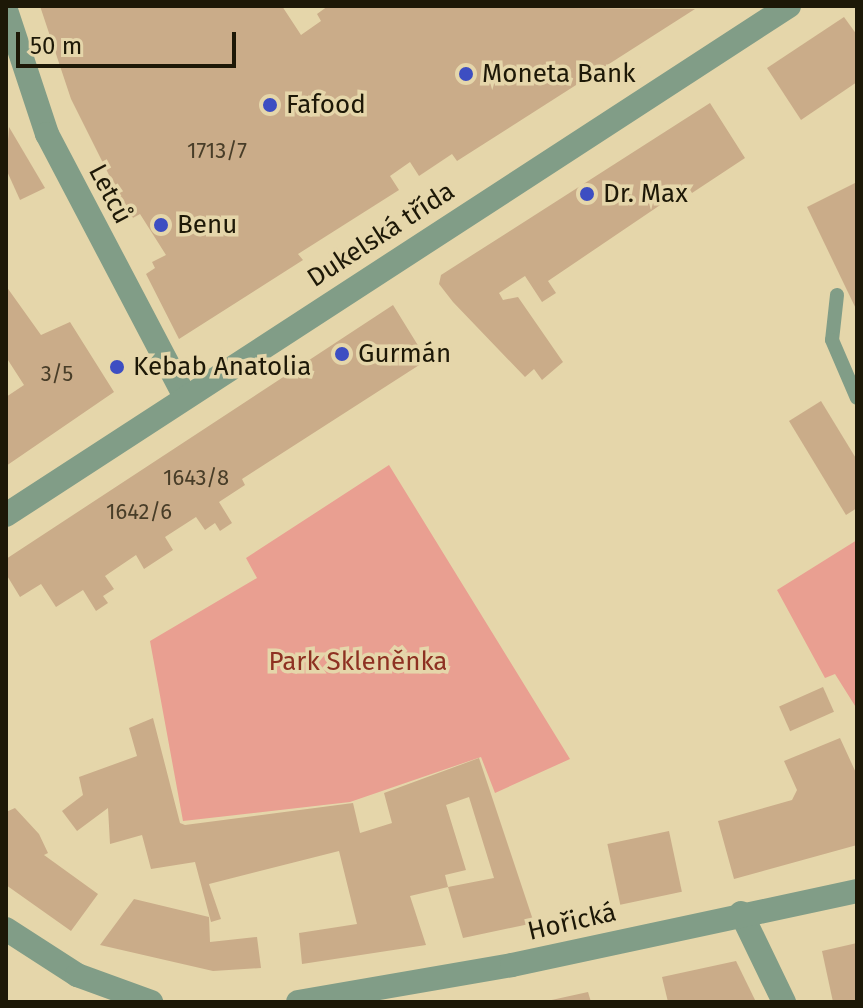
<!DOCTYPE html>
<html>
<head>
<meta charset="utf-8">
<style>
	body { margin:0 }
	#map { position:relative; width:863px; height:1008px; overflow:hidden; background:#e5d6aa; font-family:"Fira Sans",sans-serif }
	div>[style] { position:absolute }
	.green>* { inset:0; background:#e99f91 }
	.building>* { inset:0; background:#caac89; transform-origin:0 0 }
	.lane>* { height:14px; margin:-7px; padding:0 7px; transform-origin:7px; border-radius:7px; background:#819d87 }
	.street>* { height:24px; margin:-12px; padding:0 12px; transform-origin:12px; border-radius:12px; background:#819d87 }
	.dots>* { width:22px; height:22px; translate:-50% -50%; box-sizing:border-box; border:4px solid #e5d6aa; border-radius:50% }
	span { translate:-50% -50%; white-space:nowrap; text-align:center; line-height:1.15; -webkit-text-stroke:7px #e5d6aa; paint-order:stroke }
	.number-label { font-size:22px; color:#483d28 }
	.number-label span { -webkit-text-stroke-width:0 }
	.poi-label { font-size:26px; color:#1d1807 }
	.left { translate:0 -50%; text-align:left }
	.street-label { font-size:26px; color:#1d1807 }
	.park-label { font-size:26px; color:#8e3122 }
	.frame { position:absolute; inset:0; border:8px solid #1d1807; pointer-events:none }
	.scale { position:absolute; left:16px; top:32px; width:220px; height:36px; box-sizing:border-box; border:4px solid #1d1807; border-top:0; padding-left:10px; font-size:24px; line-height:28px; white-space:nowrap; color:#1d1807; -webkit-text-stroke:6px #e5d6aa; paint-order:stroke }
</style>
</head>
<body>
<div id="map">
	<div class="green">
		<div style="clip-path:polygon(389px 465px,570px 759px,495px 793px,481px 757px,350px 802px,183px 821px,150px 641px,257px 578px,246px 558px)"></div>
		<div style="clip-path:polygon(857px 540px,857px 709px,835px 674px,825px 678px,777px 590px)"></div>
	</div>
	<div class="building">
		<div style="clip-path:polygon(40px 6px,282px 6px,301px 35px,321px 21px,317px 14px,328px 6px,695px 9px,457px 161px,452px 154px,419px 176px,410px 162px,390px 176px,399px 190px,298px 254px,303px 260px,179px 339px,146px 274px,155px 268px,152px 262px,166px 255px,140px 214px,131px 219px,71px 99px)"></div>
		<div style="clip-path:polygon(844px 17px,857px 35px,857px 82px,801px 120px,767px 68px)"></div>
		<div style="clip-path:polygon(710px 103px,745px 158px,692px 193px,689px 188px,675px 195px,548px 281px,556px 293px,542px 302px,525px 276px,499px 293px,503px 300px,518px 297px,563px 362px,542px 380px,534px 369px,525px 377px,453px 302px,439px 284px,441px 275px)"></div>
		<div style="clip-path:polygon(9px 127px,45px 188px,20px 200px,6px 169px)"></div>
		<div style="clip-path:polygon(857px 182px,857px 311px,807px 207px)"></div>
		<div style="clip-path:polygon(6px 286px,41px 335px,70px 322px,114px 392px,6px 466px,6px 397px,24px 385px,6px 357px)"></div>
		<div style="clip-path:polygon(393px 305px,427px 360px,242px 479px,245px 485px,219px 502px,232px 523px,220px 531px,215px 523px,205px 530px,196px 517px,165px 537px,173px 550px,144px 569px,136px 555px,105px 576px,114px 589px,103px 596px,108px 603px,96px 611px,83px 590px,56px 607px,41px 584px,20px 597px,6px 574px,6px 559px)"></div>
		<div style="clip-path:polygon(821px 401px,857px 460px,857px 508px,846px 515px,789px 421px)"></div>
		<div style="left:823px;top:687px;width:27px;height:48px;rotate:66deg"></div>
		<div style="clip-path:polygon(153px 718px,180px 823px,185px 825px,353px 803px,360px 833px,392px 823px,384px 793px,479px 758px,534px 923px,463px 938px,448px 887px,494px 878px,469px 797px,446px 805px,466px 870px,445px 875px,448px 887px,410px 896px,426px 945px,302px 964px,299px 933px,357px 924px,339px 851px,209px 884px,221px 919px,211px 922px,195px 862px,151px 869px,142px 835px,110px 844px,108px 808px,77px 831px,62px 811px,83px 795px,79px 777px,137px 756px,129px 728px)"></div>
		<div style="clip-path:polygon(840px 738px,857px 775px,857px 845px,734px 879px,718px 821px,792px 800px,797px 790px,784px 761px)"></div>
		<div style="clip-path:polygon(15px 808px,39px 834px,48px 853px,44px 855px,98px 894px,71px 931px,6px 885px,6px 812px)"></div>
		<div style="left:669px;top:831px;width:62px;height:63px;rotate:78deg"></div>
		<div style="clip-path:polygon(134px 899px,209px 917px,210px 942px,257px 937px,261px 968px,213px 971px,100px 945px)"></div>
		<div style="clip-path:polygon(857px 943px,857px 1002px,833px 1002px,822px 951px)"></div>
		<div style="clip-path:polygon(736px 961px,756px 1002px,668px 1002px,662px 977px)"></div>
		<div style="clip-path:polygon(588px 992px,591px 1002px,547px 1002px,547px 1001px)"></div>
	</div>
	<div class="lane">
		<div style="left:837px;top:295px;width:45px;rotate:96.3deg"></div>
		<div style="left:832px;top:340px;width:63px;rotate:66.7deg"></div>
	</div>
	<div class="street">
		<div style="left:6px;top:10px;width:131px;rotate:71.7deg"></div>
		<div style="left:47px;top:134px;width:295px;rotate:62.3deg"></div>
		<div style="left:6px;top:515px;width:934px;rotate:-33.03deg"></div>
		<div style="left:741px;top:913px;width:99px;rotate:64.2deg"></div>
		<div style="left:6px;top:929px;width:85px;rotate:32.9deg"></div>
		<div style="left:77px;top:975px;width:79px;rotate:20deg"></div>
		<div style="left:298px;top:1002px;width:217px;rotate:-9.8deg"></div>
		<div style="left:512px;top:965px;width:353px;rotate:-12.1deg"></div>
	</div>
	<div class="dots">
		<div style="left:466px;top:74px;background:#3d4ec2"></div>
		<div style="left:270px;top:105px;background:#3d4ec2"></div>
		<div style="left:587px;top:194px;background:#3d4ec2"></div>
		<div style="left:161px;top:225px;background:#3d4ec2"></div>
		<div style="left:342px;top:354px;background:#3d4ec2"></div>
		<div style="left:117px;top:367px;background:#3d4ec2"></div>
	</div>
	<div class="number-label">
		<span style="left:217px;top:151px">1713/7</span>
		<span style="left:57px;top:374px">3/5</span>
		<span style="left:196px;top:478px">1643/8</span>
		<span style="left:139px;top:512px">1642/6</span>
	</div>
	<div class="poi-label">
		<span class="left" style="left:482px;top:74px">Moneta Bank</span>
		<span class="left" style="left:286px;top:105px">Fafood</span>
		<span class="left" style="left:603px;top:194px">Dr. Max</span>
		<span class="left" style="left:177px;top:225px">Benu</span>
		<span class="left" style="left:358px;top:354px">Gurmán</span>
		<span class="left" style="left:133px;top:367px">Kebab Anatolia</span>
	</div>
	<div class="street-label">
		<span style="left:110px;top:194px;rotate:62deg">Letců</span>
		<span style="left:381px;top:235px;rotate:-33deg">Dukelská třída</span>
		<span style="left:572px;top:922px;rotate:-13deg">Hořická</span>
	</div>
	<div class="park-label">
		<span style="left:358px;top:662px">Park Skleněnka</span>
	</div>
	<div class="frame"></div>
	<div class="scale">50 m</div>
</div>
</body>
</html>
